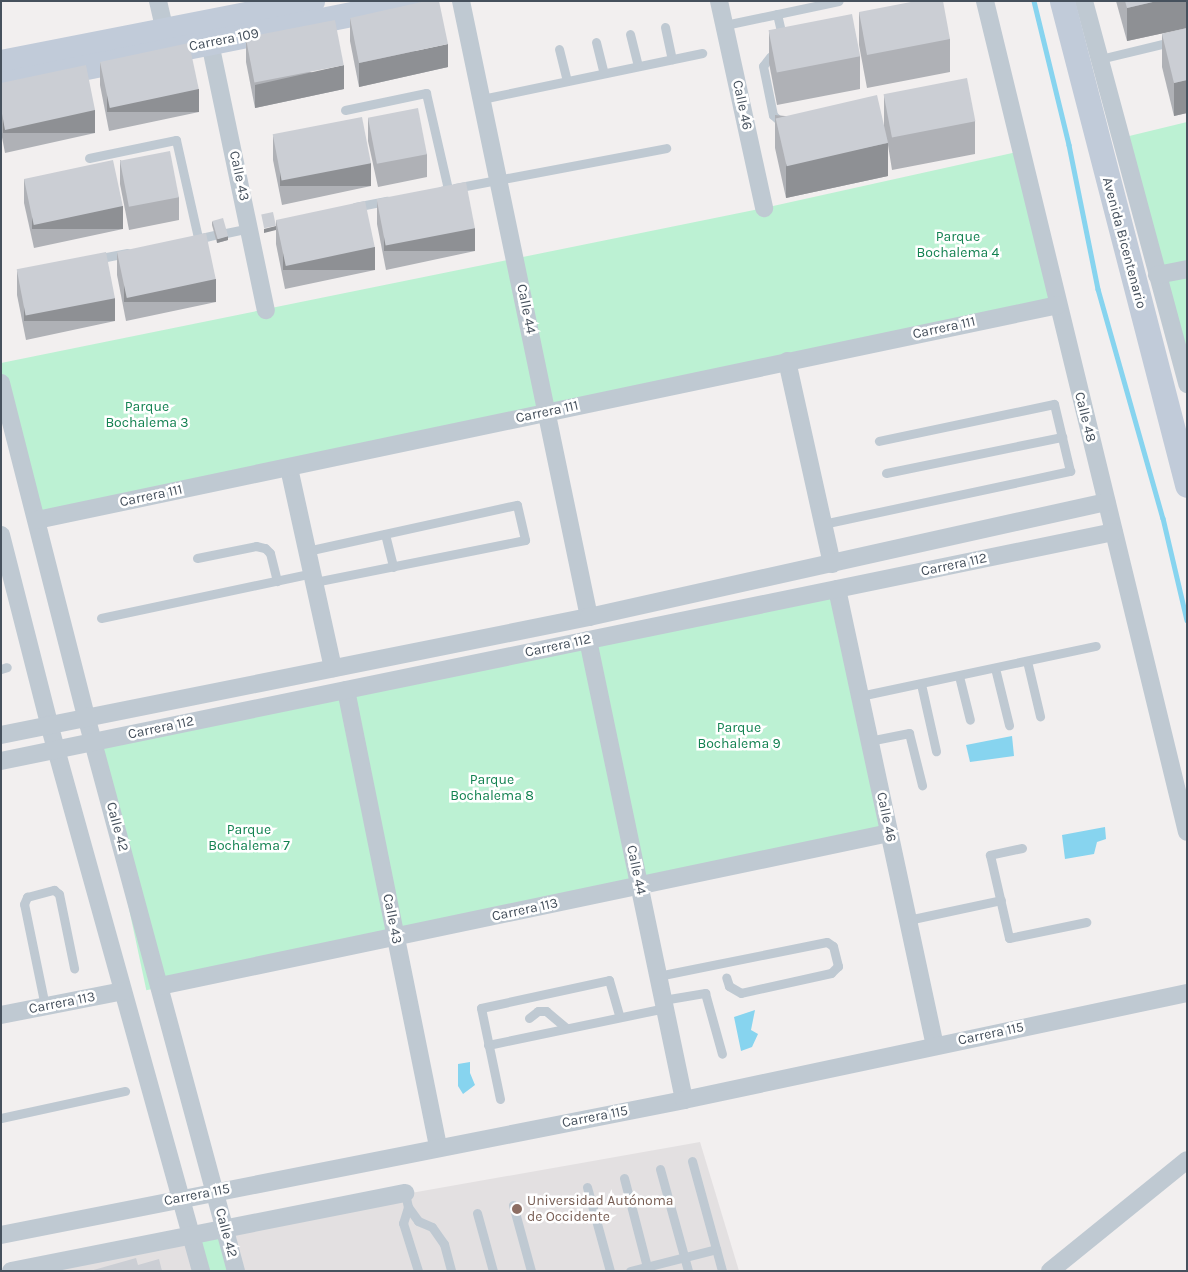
<!DOCTYPE html>
<html>
<head>
<meta charset="utf-8">
<style>
	body { margin:0 }
	#map { position:relative; width:1188px; height:1272px; overflow:hidden; background:#f2efef; font-family:Karla,sans-serif }
	div>[style] { position:absolute }
	.education>* { inset:0; background:#e3e0e1 }
	.green>* { inset:0; background:#bcf1d3; transform-origin:0 0 }
	.water>* { inset:0; background:#87d4ef }
	.stream>* { height:4.5px; margin:-2.25px; padding:0 2.25px; transform-origin:2.25px; border-radius:2.25px; background:#87d4ef }
	.lane>* { height:9px; margin:-4.5px; padding:0 4.5px; transform-origin:4.5px; border-radius:4.5px; background:#bfc9d2 }
	.street>* { height:18px; margin:-9px; padding:0 9px; transform-origin:9px; border-radius:9px; background:#bfc9d2 }
	.secondary>* { height:25px; margin:-12.5px; padding:0 12.5px; transform-origin:12.5px; border-radius:12.5px; background:#c1cbd9 }
	.wall>* { inset:0; background:#afb1b6 }
	.shaded-wall>* { inset:0; background:#8e9094; transform-origin:0 0 }
	.building>* { inset:0; background:#cbced4; transform-origin:0 0 }
	.dots>* { width:14px; height:14px; translate:-50% -50%; box-sizing:border-box; border:2px solid #fff; border-radius:50% }
	span { translate:-50% -50%; white-space:nowrap; text-align:center; line-height:1.15; -webkit-text-stroke:5px #fff; paint-order:stroke }
	.street-label { font-size:14px; color:#46515d }
	.park-label { font-size:14px; color:#138251 }
	.education-label { font-size:14px; color:#785e54 }
	.left { translate:0 -50%; text-align:left }
	.frame { position:absolute; inset:0; border:2px solid #46515d; pointer-events:none }
</style>
</head>
<body>
<div id="map">
	<div class="education">
		<div style="clip-path:polygon(700px 1142px,739px 1271px,236px 1271px,224px 1226px)"></div>
		<div style="clip-path:polygon(191px 1233px,201px 1271px,11px 1271px)"></div>
	</div>
	<div class="green">
		<div style="clip-path:polygon(1187px 122px,1187px 384px,1121px 138px)"></div>
		<div style="clip-path:polygon(1021px 151px,1058px 305px,37px 520px,1px 383px,1px 363px,764px 208px)"></div>
		<div style="left:837px;top:589px;width:249px;height:759px;rotate:78deg"></div>
		<div style="clip-path:polygon(224px 1226px,236px 1271px,201px 1271px,191px 1233px)"></div>
	</div>
	<div class="water">
		<div style="clip-path:polygon(1012px 736px,1014px 756px,970px 762px,966px 745px)"></div>
		<div style="clip-path:polygon(1105px 827px,1106px 839px,1097px 842px,1094px 854px,1065px 859px,1062px 835px)"></div>
		<div style="clip-path:polygon(755px 1010px,751px 1030px,758px 1034px,752px 1047px,741px 1051px,734px 1017px)"></div>
		<div style="clip-path:polygon(470px 1062px,470px 1073px,475px 1085px,463px 1094px,458px 1086px,458px 1064px)"></div>
	</div>
	<div class="stream">
		<div style="left:1034px;top:1px;width:148px;rotate:76.3deg"></div>
		<div style="left:1069px;top:145px;width:147px;rotate:78.6deg"></div>
		<div style="left:1098px;top:289px;width:238px;rotate:74.2deg"></div>
		<div style="left:1163px;top:518px;width:105px;rotate:76.8deg"></div>
	</div>
	<div class="lane">
		<div style="left:777px;top:14px;width:26px;rotate:77deg"></div>
		<div style="left:725px;top:25px;width:116px;rotate:-11.9deg"></div>
		<div style="left:665px;top:27px;width:33px;rotate:78deg"></div>
		<div style="left:630px;top:34px;width:33px;rotate:76deg"></div>
		<div style="left:596px;top:42px;width:32px;rotate:76deg"></div>
		<div style="left:559px;top:49px;width:33px;rotate:76deg"></div>
		<div style="left:779px;top:54px;width:9px;rotate:162deg"></div>
		<div style="left:770px;top:57px;width:11px;rotate:128deg"></div>
		<div style="left:763px;top:66px;width:50px;rotate:78.5deg"></div>
		<div style="left:773px;top:115px;width:15px;rotate:42deg"></div>
		<div style="left:1100px;top:59px;width:89px;rotate:-13.6deg"></div>
		<div style="left:482px;top:99px;width:225px;rotate:-11.8deg"></div>
		<div style="left:345px;top:110px;width:83px;rotate:-11.9deg"></div>
		<div style="left:426px;top:93px;width:98px;rotate:77.1deg"></div>
		<div style="left:448px;top:189px;width:7px;rotate:164deg"></div>
		<div style="left:89px;top:158px;width:89px;rotate:-11.7deg"></div>
		<div style="left:176px;top:140px;width:100px;rotate:77.3deg"></div>
		<div style="left:455px;top:188px;width:215px;rotate:-10.7deg"></div>
		<div style="left:355px;top:207px;width:33px;rotate:-11deg"></div>
		<div style="left:226px;top:233px;width:25px;rotate:-12deg"></div>
		<div style="left:197px;top:239px;width:18px;rotate:-13deg"></div>
		<div style="left:96px;top:259px;width:32px;rotate:-11deg"></div>
		<div style="left:886px;top:473px;width:180px;rotate:-11.6deg"></div>
		<div style="left:823px;top:524px;width:253px;rotate:-12.1deg"></div>
		<div style="left:1070px;top:471px;width:69px;rotate:-103.4deg"></div>
		<div style="left:1054px;top:404px;width:179px;rotate:168.1deg"></div>
		<div style="left:385px;top:534px;width:34px;rotate:76deg"></div>
		<div style="left:307px;top:551px;width:215px;rotate:-12.4deg"></div>
		<div style="left:517px;top:505px;width:36px;rotate:77deg"></div>
		<div style="left:525px;top:540px;width:215px;rotate:168.7deg"></div>
		<div style="left:197px;top:558px;width:60px;rotate:-11.5deg"></div>
		<div style="left:256px;top:546px;width:9px;rotate:13deg"></div>
		<div style="left:265px;top:548px;width:7px;rotate:45deg"></div>
		<div style="left:270px;top:553px;width:29px;rotate:76deg"></div>
		<div style="left:101px;top:618px;width:216px;rotate:-12deg"></div>
		<div style="left:1027px;top:661px;width:57px;rotate:76.7deg"></div>
		<div style="left:995px;top:668px;width:59px;rotate:76.2deg"></div>
		<div style="left:1px;top:669px;width:6px;rotate:-18deg"></div>
		<div style="left:959px;top:676px;width:45px;rotate:76deg"></div>
		<div style="left:921px;top:684px;width:69px;rotate:77.4deg"></div>
		<div style="left:860px;top:696px;width:241px;rotate:-12deg"></div>
		<div style="left:869px;top:741px;width:41px;rotate:-11.3deg"></div>
		<div style="left:909px;top:733px;width:54px;rotate:76deg"></div>
		<div style="left:1022px;top:848px;width:33px;rotate:168deg"></div>
		<div style="left:990px;top:855px;width:85px;rotate:77.1deg"></div>
		<div style="left:1009px;top:938px;width:79px;rotate:-11.7deg"></div>
		<div style="left:908px;top:920px;width:95px;rotate:-12.1deg"></div>
		<div style="left:658px;top:976px;width:172px;rotate:-11.4deg"></div>
		<div style="left:827px;top:942px;width:7px;rotate:34deg"></div>
		<div style="left:833px;top:946px;width:21px;rotate:76deg"></div>
		<div style="left:838px;top:966px;width:10px;rotate:135deg"></div>
		<div style="left:831px;top:973px;width:92px;rotate:167.5deg"></div>
		<div style="left:741px;top:993px;width:14px;rotate:-150deg"></div>
		<div style="left:729px;top:986px;width:9px;rotate:-108deg"></div>
		<div style="left:663px;top:1000px;width:43px;rotate:-9.5deg"></div>
		<div style="left:705px;top:993px;width:63px;rotate:74.4deg"></div>
		<div style="left:45px;top:1006px;width:104px;rotate:-101.6deg"></div>
		<div style="left:24px;top:904px;width:8px;rotate:-67deg"></div>
		<div style="left:27px;top:897px;width:28px;rotate:-15deg"></div>
		<div style="left:54px;top:890px;width:6px;rotate:39deg"></div>
		<div style="left:59px;top:894px;width:76px;rotate:78.5deg"></div>
		<div style="left:529px;top:1018px;width:11px;rotate:-38deg"></div>
		<div style="left:538px;top:1011px;width:8px"></div>
		<div style="left:546px;top:1011px;width:26px;rotate:40deg"></div>
		<div style="left:488px;top:1045px;width:181px;rotate:-11.8deg"></div>
		<div style="left:500px;top:1099px;width:93px;rotate:-101.8deg"></div>
		<div style="left:481px;top:1008px;width:131px;rotate:-12.3deg"></div>
		<div style="left:609px;top:980px;width:37px;rotate:74deg"></div>
		<div style="left:1px;top:1118px;width:127px;rotate:-12.3deg"></div>
		<div style="left:692px;top:1161px;width:114px;rotate:74.7deg"></div>
		<div style="left:660px;top:1169px;width:106px;rotate:74.6deg"></div>
		<div style="left:624px;top:1178px;width:96px;rotate:75.5deg"></div>
		<div style="left:587px;top:1187px;width:87px;rotate:74.7deg"></div>
		<div style="left:405px;top:1193px;width:14px;rotate:78deg"></div>
		<div style="left:408px;top:1207px;width:17px;rotate:54deg"></div>
		<div style="left:418px;top:1221px;width:15px;rotate:23deg"></div>
		<div style="left:432px;top:1227px;width:21px;rotate:55deg"></div>
		<div style="left:444px;top:1244px;width:28px;rotate:75deg"></div>
		<div style="left:513px;top:1205px;width:68px;rotate:74.7deg"></div>
		<div style="left:408px;top:1207px;width:17px;rotate:107deg"></div>
		<div style="left:403px;top:1223px;width:50px;rotate:72.6deg"></div>
		<div style="left:477px;top:1213px;width:60px;rotate:74.6deg"></div>
		<div style="left:630px;top:1271px;width:89px;rotate:-14.3deg"></div>
	</div>
	<div class="street">
		<div style="left:158px;top:1px;width:31px;rotate:77deg"></div>
		<div style="left:461px;top:1px;width:629px;rotate:78.26deg"></div>
		<div style="left:719px;top:1px;width:212px;rotate:77.7deg"></div>
		<div style="left:985px;top:1px;width:855px;rotate:76.34deg"></div>
		<div style="left:1084px;top:1px;width:397px;rotate:74.9deg"></div>
		<div style="left:210px;top:43px;width:273px;rotate:78.2deg"></div>
		<div style="left:1157px;top:275px;width:31px;rotate:-11deg"></div>
		<div style="left:787px;top:361px;width:208px;rotate:77.5deg"></div>
		<div style="left:1px;top:383px;width:344px;rotate:75.7deg"></div>
		<div style="left:86px;top:716px;width:575px;rotate:74.88deg"></div>
		<div style="left:289px;top:468px;width:205px;rotate:77.6deg"></div>
		<div style="left:37px;top:520px;width:1043px;rotate:-11.89deg"></div>
		<div style="left:1px;top:535px;width:195px;rotate:75.7deg"></div>
		<div style="left:49px;top:724px;width:568px;rotate:74.47deg"></div>
		<div style="left:837px;top:589px;width:467px;rotate:77.9deg"></div>
		<div style="left:588px;top:640px;width:470px;rotate:78.2deg"></div>
		<div style="left:346px;top:690px;width:467px;rotate:78.6deg"></div>
		<div style="left:1px;top:735px;width:600px;rotate:-11.35deg"></div>
		<div style="left:589px;top:617px;width:530px;rotate:-12.54deg"></div>
		<div style="left:1px;top:761px;width:1136px;rotate:-11.63deg"></div>
		<div style="left:160px;top:986px;width:745px;rotate:-11.85deg"></div>
		<div style="left:1px;top:1015px;width:124px;rotate:-11.1deg"></div>
		<div style="left:1px;top:1235px;width:696px;rotate:-11.18deg"></div>
		<div style="left:684px;top:1100px;width:514px;rotate:-12.01deg"></div>
		<div style="left:11px;top:1271px;width:402px;rotate:-11.2deg"></div>
		<div style="left:1050px;top:1271px;width:176px;rotate:-39deg"></div>
	</div>
	<div class="secondary">
		<div style="left:1062px;top:1px;width:500px;rotate:75.5deg"></div>
		<div style="left:1px;top:62px;width:317px;rotate:-11.1deg"></div>
		<div style="left:1px;top:84px;width:424px;rotate:-11.3deg"></div>
	</div>
	<div class="wall">
		<div style="clip-path:polygon(1116px 1px,1187px 1px,1187px 28px,1127px 41px)"></div>
		<div style="clip-path:polygon(859px 12px,950px 39px,950px 72px,867px 88px,859px 45px)"></div>
		<div style="clip-path:polygon(350px 18px,448px 67px,359px 87px,350px 41px)"></div>
		<div style="clip-path:polygon(1187px 28px,1187px 113px,1174px 116px,1162px 67px,1162px 34px)"></div>
		<div style="clip-path:polygon(769px 30px,860px 56px,860px 89px,777px 105px,769px 63px)"></div>
		<div style="clip-path:polygon(246px 39px,344px 89px,255px 108px,246px 62px)"></div>
		<div style="clip-path:polygon(100px 62px,199px 112px,109px 131px,100px 85px)"></div>
		<div style="clip-path:polygon(1px 83px,95px 133px,5px 153px,1px 132px)"></div>
		<div style="clip-path:polygon(884px 95px,975px 121px,975px 154px,892px 170px,888px 145px,888px 176px,786px 198px,775px 148px,775px 115px,884px 126px)"></div>
		<div style="clip-path:polygon(368px 118px,427px 154px,427px 177px,378px 187px,368px 141px)"></div>
		<div style="clip-path:polygon(273px 136px,371px 186px,282px 205px,273px 160px)"></div>
		<div style="clip-path:polygon(120px 160px,179px 197px,179px 220px,129px 230px,120px 184px)"></div>
		<div style="clip-path:polygon(24px 179px,123px 229px,34px 248px,24px 203px)"></div>
		<div style="clip-path:polygon(377px 201px,475px 251px,386px 270px,377px 224px)"></div>
		<div style="clip-path:polygon(276px 220px,375px 270px,285px 289px,276px 244px)"></div>
		<div style="clip-path:polygon(212px 221px,228px 240px,217px 243px,212px 225px)"></div>
		<div style="clip-path:polygon(117px 252px,216px 302px,126px 321px,117px 275px)"></div>
		<div style="clip-path:polygon(17px 271px,115px 321px,26px 340px,17px 295px)"></div>
	</div>
	<div class="shaded-wall">
		<div style="clip-path:polygon(1157px 1px,1187px 1px,1187px 28px,1127px 41px,1127px 8px)"></div>
		<div style="clip-path:polygon(448px 44px,448px 67px,359px 87px,359px 63px)"></div>
		<div style="clip-path:polygon(344px 65px,344px 89px,255px 108px,255px 85px)"></div>
		<div style="clip-path:polygon(1187px 80px,1187px 113px,1174px 116px,1174px 83px)"></div>
		<div style="left:199px;top:89px;width:23px;height:92px;rotate:90deg"></div>
		<div style="left:95px;top:110px;width:23px;height:92px;rotate:90deg"></div>
		<div style="clip-path:polygon(888px 143px,888px 176px,786px 198px,786px 164px)"></div>
		<div style="left:371px;top:163px;width:23px;height:91px;rotate:90deg"></div>
		<div style="left:123px;top:206px;width:23px;height:91px;rotate:90deg"></div>
		<div style="clip-path:polygon(276px 226px,276px 230px,264px 233px,264px 229px)"></div>
		<div style="left:475px;top:228px;width:23px;height:91px;rotate:90deg"></div>
		<div style="clip-path:polygon(228px 236px,228px 240px,217px 243px,217px 239px)"></div>
		<div style="left:375px;top:247px;width:23px;height:92px;rotate:90deg"></div>
		<div style="left:216px;top:279px;width:23px;height:92px;rotate:90deg"></div>
		<div style="left:115px;top:298px;width:23px;height:91px;rotate:90deg"></div>
	</div>
	<div class="building">
		<div style="clip-path:polygon(426px 1px,439px 1px,448px 44px,359px 63px,350px 18px)"></div>
		<div style="clip-path:polygon(916px 1px,943px 1px,950px 39px,867px 55px,859px 12px)"></div>
		<div style="clip-path:polygon(1125px 1px,1157px 1px,1127px 8px)"></div>
		<div style="left:852px;top:14px;width:43px;height:85px;rotate:79deg"></div>
		<div style="left:335px;top:20px;width:46px;height:91px;rotate:79deg"></div>
		<div style="clip-path:polygon(1187px 28px,1187px 80px,1174px 83px,1162px 34px)"></div>
		<div style="left:189px;top:43px;width:47px;height:91px;rotate:78deg"></div>
		<div style="clip-path:polygon(86px 65px,95px 110px,5px 130px,1px 108px,1px 83px)"></div>
		<div style="left:967px;top:78px;width:44px;height:85px;rotate:79deg"></div>
		<div style="left:877px;top:95px;width:49px;height:104px;rotate:77deg"></div>
		<div style="left:418px;top:108px;width:47px;height:51px;rotate:79deg"></div>
		<div style="left:362px;top:117px;width:47px;height:91px;rotate:79deg"></div>
		<div style="left:170px;top:151px;width:47px;height:51px;rotate:79deg"></div>
		<div style="left:113px;top:160px;width:47px;height:91px;rotate:78deg"></div>
		<div style="left:466px;top:182px;width:47px;height:91px;rotate:79deg"></div>
		<div style="left:365px;top:201px;width:47px;height:91px;rotate:78deg"></div>
		<div style="left:273px;top:212px;width:14px;height:12px;rotate:78deg"></div>
		<div style="left:223px;top:218px;width:19px;height:11px;rotate:74deg"></div>
		<div style="left:206px;top:233px;width:47px;height:91px;rotate:78deg"></div>
		<div style="left:106px;top:252px;width:47px;height:91px;rotate:79deg"></div>
		<div style="clip-path:polygon(136px 1258px,138px 1265px,159px 1259px,162px 1271px,90px 1271px)"></div>
	</div>
	<div class="dots">
		<div style="left:517px;top:1209px;background:#8d6e63"></div>
	</div>
	<div class="street-label">
		<span style="left:224px;top:40px;rotate:-11deg">Carrera 109</span>
		<span style="left:742px;top:105px;rotate:78deg">Calle 46</span>
		<span style="left:239px;top:176px;rotate:78deg">Calle 43</span>
		<span style="left:1124px;top:243px;rotate:75deg">Avenida Bicentenario</span>
		<span style="left:526px;top:309px;rotate:79deg">Calle 44</span>
		<span style="left:944px;top:328px;rotate:-12deg">Carrera 111</span>
		<span style="left:547px;top:412px;rotate:-12deg">Carrera 111</span>
		<span style="left:1085px;top:417px;rotate:76deg">Calle 48</span>
		<span style="left:151px;top:496px;rotate:-12deg">Carrera 111</span>
		<span style="left:954px;top:565px;rotate:-12deg">Carrera 112</span>
		<span style="left:558px;top:646px;rotate:-12deg">Carrera 112</span>
		<span style="left:161px;top:728px;rotate:-12deg">Carrera 112</span>
		<span style="left:886px;top:817px;rotate:78deg">Calle 46</span>
		<span style="left:117px;top:827px;rotate:75deg">Calle 42</span>
		<span style="left:636px;top:870px;rotate:78deg">Calle 44</span>
		<span style="left:525px;top:910px;rotate:-12deg">Carrera 113</span>
		<span style="left:392px;top:919px;rotate:79deg">Calle 43</span>
		<span style="left:62px;top:1003px;rotate:-11deg">Carrera 113</span>
		<span style="left:991px;top:1034px;rotate:-12deg">Carrera 115</span>
		<span style="left:595px;top:1117px;rotate:-11deg">Carrera 115</span>
		<span style="left:197px;top:1195px;rotate:-11deg">Carrera 115</span>
		<span style="left:226px;top:1233px;rotate:75deg">Calle 42</span>
	</div>
	<div class="park-label">
		<span style="left:958px;top:245px">Parque<br>Bochalema 4</span>
		<span style="left:147px;top:415px">Parque<br>Bochalema 3</span>
		<span style="left:739px;top:736px">Parque<br>Bochalema 9</span>
		<span style="left:492px;top:788px">Parque<br>Bochalema 8</span>
		<span style="left:249px;top:838px">Parque<br>Bochalema 7</span>
	</div>
	<div class="education-label">
		<span class="left" style="left:527px;top:1209px">Universidad Autónoma<br>de Occidente</span>
	</div>
	<div class="frame"></div>
</div>
</body>
</html>
